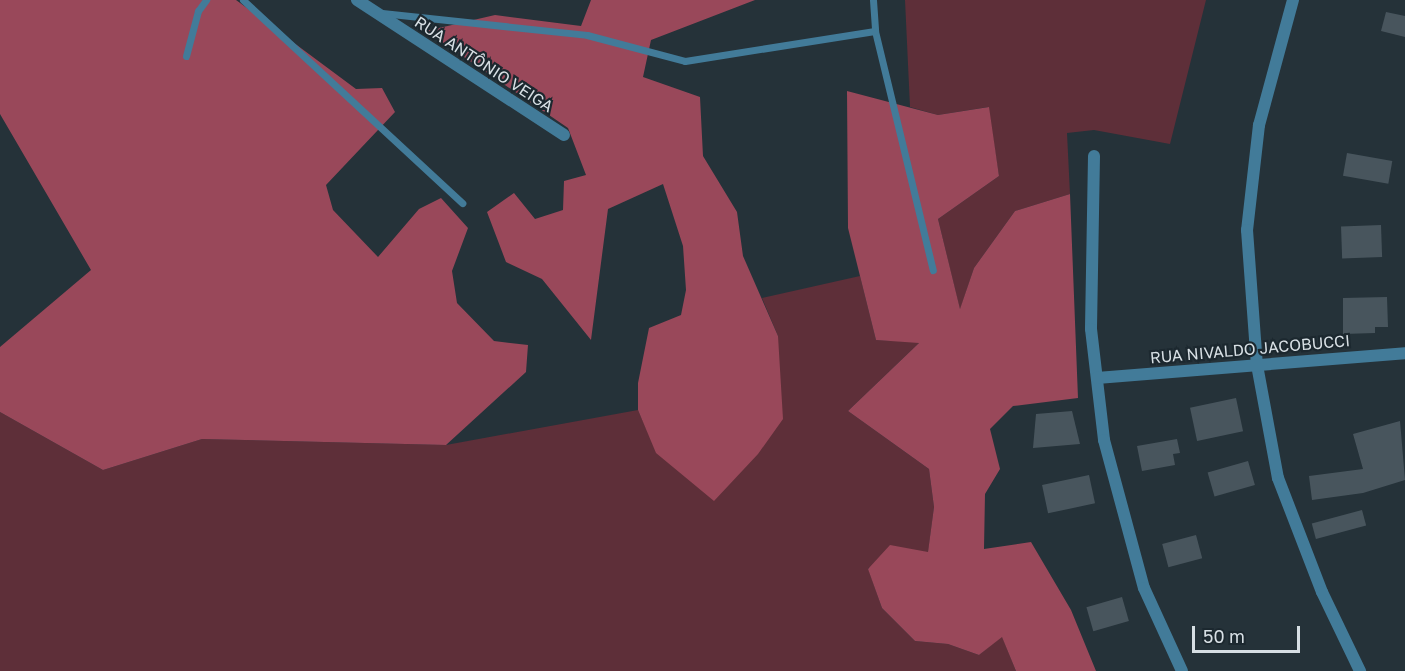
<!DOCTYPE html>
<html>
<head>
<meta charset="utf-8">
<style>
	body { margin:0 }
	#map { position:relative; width:1405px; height:671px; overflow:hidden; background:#253239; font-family:"Golos Text",sans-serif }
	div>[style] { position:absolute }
	.green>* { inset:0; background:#5e2f39 }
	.forest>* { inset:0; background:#99485a }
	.building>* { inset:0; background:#48555d; transform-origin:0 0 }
	.service>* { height:7px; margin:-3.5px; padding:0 3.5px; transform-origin:3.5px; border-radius:3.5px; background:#427b99 }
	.minor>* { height:12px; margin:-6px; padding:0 6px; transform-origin:6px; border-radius:6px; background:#427b99 }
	span { translate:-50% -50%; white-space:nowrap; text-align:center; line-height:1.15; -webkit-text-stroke:4.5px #1c282f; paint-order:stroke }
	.street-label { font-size:16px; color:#d7dfe4 }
	.scale { position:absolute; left:1192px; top:626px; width:108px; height:27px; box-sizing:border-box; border:3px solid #d7dfe4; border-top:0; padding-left:8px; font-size:18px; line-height:21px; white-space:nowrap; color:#d7dfe4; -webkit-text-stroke:4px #1c282f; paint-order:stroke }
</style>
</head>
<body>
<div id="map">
	<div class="green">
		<div style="clip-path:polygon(905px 0,1206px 0,1170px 144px,1094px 130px,1067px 133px,1070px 194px,1015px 211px,974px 268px,960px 310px,938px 219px,999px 176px,988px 107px,938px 115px,910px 107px)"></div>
		<div style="clip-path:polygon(860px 276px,876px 340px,920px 342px,848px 411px,929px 469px,934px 507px,928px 553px,868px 568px,882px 608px,915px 641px,948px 644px,979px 655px,1002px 636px,1016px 671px,0 671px,0 412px,103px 470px,202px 439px,446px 445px,638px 410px,657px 453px,778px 336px,762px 298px)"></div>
	</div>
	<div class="forest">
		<div style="clip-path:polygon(0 0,236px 0,356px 89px,382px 88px,395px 112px,326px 185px,333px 210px,378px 257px,419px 209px,441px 198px,468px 228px,452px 271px,457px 303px,494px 341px,528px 345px,526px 372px,446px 445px,202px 439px,103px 470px,0 412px,0 347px,91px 270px,0 114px)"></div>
		<div style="clip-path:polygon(591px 0,755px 0,651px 40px,643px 77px,700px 97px,703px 156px,737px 212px,743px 256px,778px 336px,783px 419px,758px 454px,714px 501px,656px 453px,638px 410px,638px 383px,649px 328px,681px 315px,686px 290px,683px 246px,663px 184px,608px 209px,591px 340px,542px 279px,506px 262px,487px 212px,514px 193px,535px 219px,563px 210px,564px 181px,586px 175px,568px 128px,426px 31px,495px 15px,581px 26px)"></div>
		<div style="clip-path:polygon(847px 91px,938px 115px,989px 107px,999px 176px,938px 219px,960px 309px,974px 268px,1015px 211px,1070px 194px,1078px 398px,1013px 406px,990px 429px,1000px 469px,985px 494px,984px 549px,1031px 542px,1071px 610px,1096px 671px,1016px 671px,1002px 637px,979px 655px,948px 644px,915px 641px,882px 608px,868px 569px,890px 545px,928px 552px,934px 507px,929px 469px,848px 411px,919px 343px,876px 340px,848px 228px)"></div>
	</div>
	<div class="building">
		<div style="clip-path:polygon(1386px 12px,1405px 16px,1405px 37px,1381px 31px)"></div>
		<div style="left:1347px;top:153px;width:46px;height:23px;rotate:10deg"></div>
		<div style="left:1381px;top:225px;width:32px;height:40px;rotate:88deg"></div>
		<div style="clip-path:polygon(1387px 297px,1388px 327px,1375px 327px,1375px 333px,1343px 334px,1343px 298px)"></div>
		<div style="left:1236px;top:398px;width:34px;height:47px;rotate:78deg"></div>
		<div style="clip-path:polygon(1072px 411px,1080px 444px,1033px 448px,1036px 414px)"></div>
		<div style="clip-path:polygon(1400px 421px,1405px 480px,1363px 493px,1312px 500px,1309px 476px,1363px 469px,1353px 434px)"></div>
		<div style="clip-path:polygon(1177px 439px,1180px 453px,1173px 454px,1175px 465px,1142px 471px,1137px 446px)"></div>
		<div style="left:1248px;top:461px;width:25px;height:42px;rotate:74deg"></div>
		<div style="left:1089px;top:475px;width:29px;height:48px;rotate:78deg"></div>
		<div style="left:1362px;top:510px;width:16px;height:52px;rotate:75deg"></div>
		<div style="left:1196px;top:535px;width:24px;height:35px;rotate:75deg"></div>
		<div style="left:1122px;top:597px;width:25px;height:37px;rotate:74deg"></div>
	</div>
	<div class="service">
		<div style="left:243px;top:0;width:299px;rotate:42.8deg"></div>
		<div style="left:873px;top:0;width:31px;rotate:86deg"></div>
		<div style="left:875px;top:31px;width:246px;rotate:76.4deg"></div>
		<div style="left:382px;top:13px;width:206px;rotate:6.1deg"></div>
		<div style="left:587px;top:35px;width:101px;rotate:14.9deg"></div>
		<div style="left:685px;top:61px;width:192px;rotate:-9deg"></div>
		<div style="left:186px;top:56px;width:47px;rotate:-75.1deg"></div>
		<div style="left:198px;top:11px;width:14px;rotate:-54deg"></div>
	</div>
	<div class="minor">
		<div style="left:357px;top:0;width:247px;rotate:33.1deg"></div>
		<div style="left:1293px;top:0;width:130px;rotate:105.2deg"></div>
		<div style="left:1259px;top:125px;width:106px;rotate:96.5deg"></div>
		<div style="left:1247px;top:230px;width:135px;rotate:85.8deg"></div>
		<div style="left:1257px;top:365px;width:115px;rotate:79.5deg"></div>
		<div style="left:1278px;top:478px;width:122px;rotate:68.9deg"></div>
		<div style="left:1322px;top:592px;width:88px;rotate:64.3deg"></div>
		<div style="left:1094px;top:156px;width:173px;rotate:91deg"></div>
		<div style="left:1091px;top:329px;width:112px;rotate:83.3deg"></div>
		<div style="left:1104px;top:440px;width:153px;rotate:74.9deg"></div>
		<div style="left:1144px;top:588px;width:91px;rotate:65.4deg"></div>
		<div style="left:1097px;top:378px;width:309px;rotate:-4.6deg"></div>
	</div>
	<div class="street-label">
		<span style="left:484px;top:64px;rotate:33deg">RUA ANTÔNIO VEIGA</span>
		<span style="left:1250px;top:349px;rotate:-5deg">RUA NIVALDO JACOBUCCI</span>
	</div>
	<div class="scale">50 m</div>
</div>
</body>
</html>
